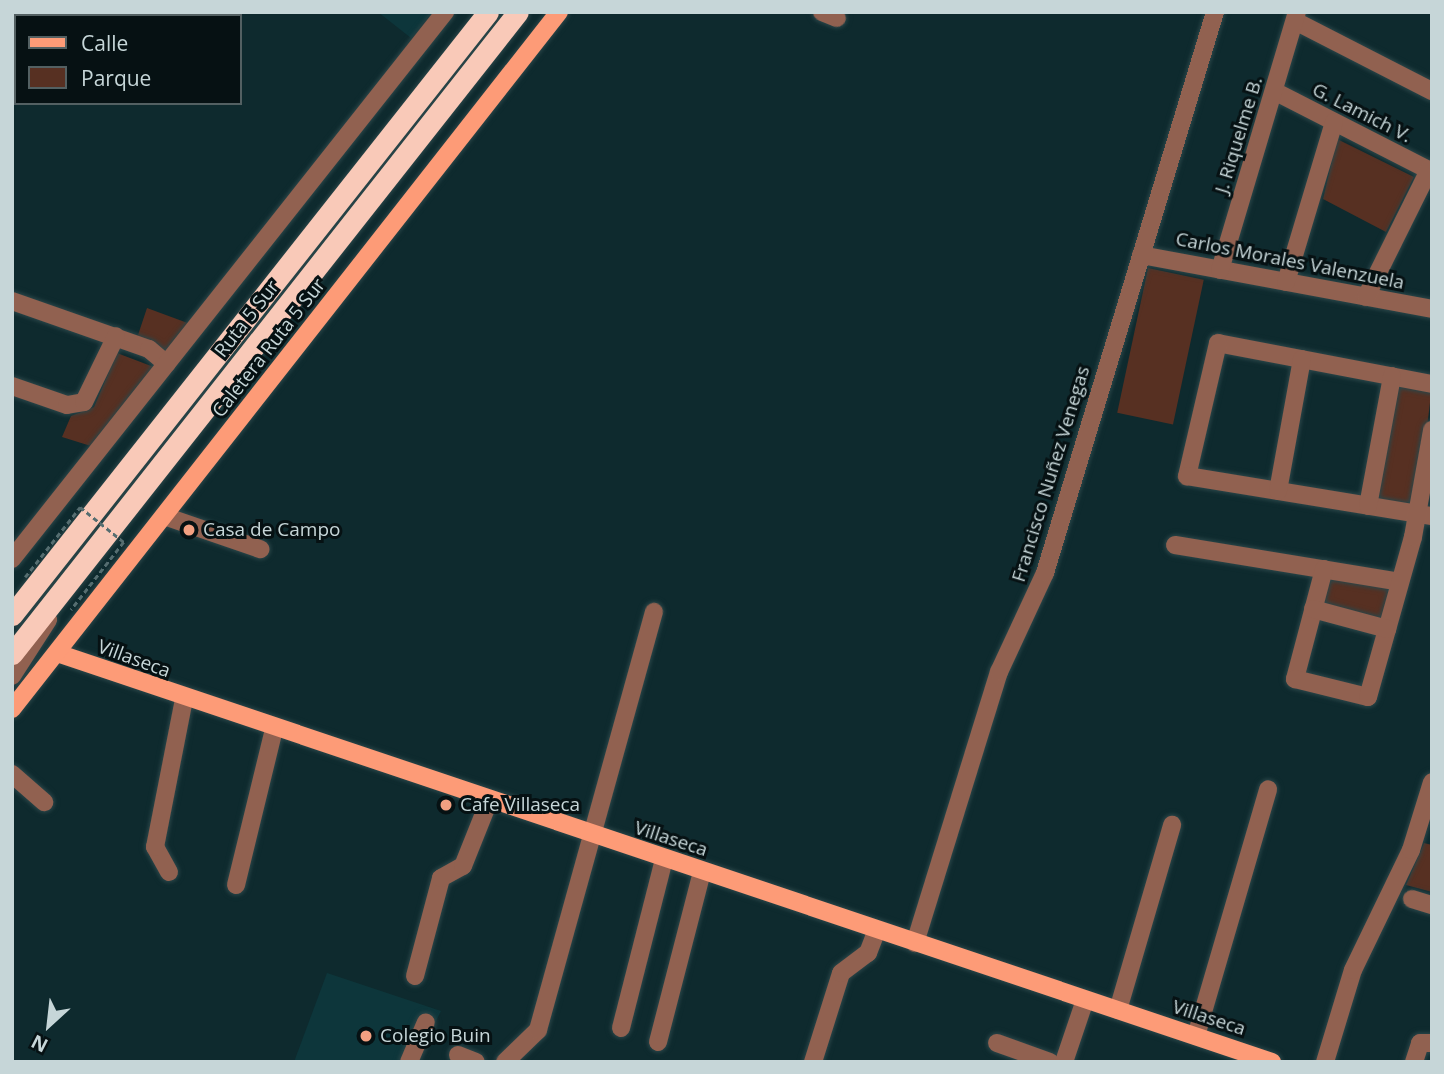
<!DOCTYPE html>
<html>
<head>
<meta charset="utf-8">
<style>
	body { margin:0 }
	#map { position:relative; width:1444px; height:1074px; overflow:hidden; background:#0e2a2e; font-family:"Open Sans",sans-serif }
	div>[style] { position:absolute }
	.built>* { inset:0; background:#0d363b }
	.green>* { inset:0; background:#573022; transform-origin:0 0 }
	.roads { filter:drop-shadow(0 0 2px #2b4649) drop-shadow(0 0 2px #2b4649) }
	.minor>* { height:18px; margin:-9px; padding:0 9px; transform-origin:9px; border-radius:9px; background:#916150 }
	.major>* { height:18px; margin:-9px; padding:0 9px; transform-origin:9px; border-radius:9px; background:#fd9b77 }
	.highway>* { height:21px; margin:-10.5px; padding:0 10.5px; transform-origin:10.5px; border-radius:10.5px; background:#f9c9b8 }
	.path-bridge>* { height:2.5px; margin-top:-1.25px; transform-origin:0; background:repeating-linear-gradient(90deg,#556d70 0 5px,transparent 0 8.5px) }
	.dots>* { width:19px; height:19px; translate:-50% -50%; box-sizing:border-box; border:4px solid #061113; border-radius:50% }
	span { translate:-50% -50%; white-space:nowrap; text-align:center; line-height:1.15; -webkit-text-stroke:6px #061113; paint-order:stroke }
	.street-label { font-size:19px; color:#c6d6d8 }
	.poi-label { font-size:19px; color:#c6d6d8 }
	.left { translate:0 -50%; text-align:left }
	.frame { position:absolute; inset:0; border:14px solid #c6d6d8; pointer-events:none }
	.legend { position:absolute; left:14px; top:14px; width:228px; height:91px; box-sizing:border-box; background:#061113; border:2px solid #536062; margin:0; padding:9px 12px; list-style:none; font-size:21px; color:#c6d6d8 }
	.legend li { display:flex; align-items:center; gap:14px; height:35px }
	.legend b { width:35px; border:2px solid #536062 }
	.north { position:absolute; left:14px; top:990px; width:70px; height:70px; -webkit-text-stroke:5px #061113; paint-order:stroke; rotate:207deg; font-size:19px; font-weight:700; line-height:28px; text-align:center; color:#c6d6d8 }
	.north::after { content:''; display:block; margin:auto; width:24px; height:32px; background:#c6d6d8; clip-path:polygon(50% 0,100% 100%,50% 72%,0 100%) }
</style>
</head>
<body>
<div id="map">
	<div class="built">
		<div style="clip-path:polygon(378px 12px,432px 12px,411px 38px)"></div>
		<div style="clip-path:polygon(327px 973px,441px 1011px,416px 1062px,294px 1062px)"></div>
	</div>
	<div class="green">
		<div style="clip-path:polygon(1337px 139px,1414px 177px,1386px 232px,1323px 199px)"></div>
		<div style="left:1148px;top:268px;width:57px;height:148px;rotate:12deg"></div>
		<div style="clip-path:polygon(147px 308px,193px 325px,170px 353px,137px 338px)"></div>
		<div style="clip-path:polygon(117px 353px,159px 369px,94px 447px,62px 437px,71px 416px,94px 407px)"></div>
		<div style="left:1393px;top:384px;width:39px;height:116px;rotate:7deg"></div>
		<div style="clip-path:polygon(1327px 578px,1387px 585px,1391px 590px,1384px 617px,1376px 621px,1322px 607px)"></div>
		<div style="clip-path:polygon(1424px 843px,1432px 845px,1432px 892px,1406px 885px)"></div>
	</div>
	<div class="roads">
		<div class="minor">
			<div style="left:822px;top:12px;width:16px;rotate:22deg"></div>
			<div style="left:1295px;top:21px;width:154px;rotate:27.1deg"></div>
			<div style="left:1274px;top:91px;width:178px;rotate:27.1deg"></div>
			<div style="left:1141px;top:255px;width:296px;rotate:10.5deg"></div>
			<div style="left:1220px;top:270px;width:269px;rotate:-73.4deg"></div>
			<div style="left:1286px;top:282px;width:167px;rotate:-73.3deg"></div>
			<div style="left:1366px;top:297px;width:142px;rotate:-63.6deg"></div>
			<div style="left:12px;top:301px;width:145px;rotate:19.3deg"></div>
			<div style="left:149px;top:349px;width:23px;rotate:40deg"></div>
			<div style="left:1432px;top:384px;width:218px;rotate:-169.2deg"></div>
			<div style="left:1218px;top:343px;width:137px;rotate:103.1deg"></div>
			<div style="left:1187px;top:476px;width:248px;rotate:9.3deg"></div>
			<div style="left:12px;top:386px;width:58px;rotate:19.1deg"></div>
			<div style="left:67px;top:405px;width:17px;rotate:-10deg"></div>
			<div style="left:84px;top:402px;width:73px;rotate:-64.1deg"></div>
			<div style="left:1278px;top:491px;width:134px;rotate:-79.7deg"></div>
			<div style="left:1368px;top:506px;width:132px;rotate:-79.5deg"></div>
			<div style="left:164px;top:516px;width:102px;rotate:19deg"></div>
			<div style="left:1175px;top:545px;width:228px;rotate:9.3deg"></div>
			<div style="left:12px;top:559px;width:698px;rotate:-51.64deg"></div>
			<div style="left:1324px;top:569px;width:114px;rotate:104.8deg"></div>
			<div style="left:1295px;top:679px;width:75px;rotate:13.9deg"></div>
			<div style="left:1368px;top:697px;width:166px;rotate:-74.3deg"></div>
			<div style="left:1413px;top:537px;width:109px;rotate:-79.9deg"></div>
			<div style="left:1313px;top:609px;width:77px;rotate:15.1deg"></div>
			<div style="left:12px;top:676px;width:67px;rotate:-57.3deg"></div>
			<div style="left:12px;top:774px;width:43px;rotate:41.2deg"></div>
			<div style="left:169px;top:872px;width:29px;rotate:-119deg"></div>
			<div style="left:155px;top:847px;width:151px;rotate:-78.9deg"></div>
			<div style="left:236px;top:885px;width:161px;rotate:-76.3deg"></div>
			<div style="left:1412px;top:899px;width:21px;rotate:17deg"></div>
			<div style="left:915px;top:943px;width:284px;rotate:-72.8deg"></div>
			<div style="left:999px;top:672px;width:109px;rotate:-65.1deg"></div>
			<div style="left:1045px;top:573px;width:586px;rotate:-73.14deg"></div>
			<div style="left:415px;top:976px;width:101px;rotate:-75.1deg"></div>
			<div style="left:441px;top:878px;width:25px;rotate:-29deg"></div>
			<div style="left:463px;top:866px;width:70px;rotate:-68.2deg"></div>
			<div style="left:1118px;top:1010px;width:193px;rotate:-73.7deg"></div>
			<div style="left:621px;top:1028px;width:174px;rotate:-75.7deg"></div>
			<div style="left:1196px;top:1036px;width:257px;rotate:-73.7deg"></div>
			<div style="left:658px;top:1042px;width:176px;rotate:-75.5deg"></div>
			<div style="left:997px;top:1043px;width:56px;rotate:19.7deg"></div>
			<div style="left:458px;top:1055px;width:19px;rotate:21deg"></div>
			<div style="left:409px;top:1062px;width:43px;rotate:-67deg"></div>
			<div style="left:505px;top:1062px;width:46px;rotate:-44.1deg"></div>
			<div style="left:538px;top:1030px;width:434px;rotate:-74.5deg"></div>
			<div style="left:813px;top:1062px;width:93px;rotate:-72.5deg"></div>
			<div style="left:841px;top:973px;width:34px;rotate:-37deg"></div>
			<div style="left:868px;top:953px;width:25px;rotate:-69deg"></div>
			<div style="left:1064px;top:1062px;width:65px;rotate:-71.3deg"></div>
			<div style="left:1325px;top:1062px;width:96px;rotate:-73.1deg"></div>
			<div style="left:1353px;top:970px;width:133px;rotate:-64.2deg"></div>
			<div style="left:1411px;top:850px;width:71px;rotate:-72.8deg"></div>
			<div style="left:1414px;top:1062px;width:20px;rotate:-72deg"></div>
			<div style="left:1420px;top:1043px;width:12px"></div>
		</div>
		<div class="major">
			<div style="left:57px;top:653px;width:1282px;rotate:18.6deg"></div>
			<div style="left:12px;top:709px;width:886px;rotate:-51.88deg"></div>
		</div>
		<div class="highway">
			<div style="left:12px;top:615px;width:768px;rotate:-51.71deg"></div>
			<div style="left:12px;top:654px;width:817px;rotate:-51.76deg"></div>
		</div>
	</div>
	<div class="path-bridge">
		<div style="left:25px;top:577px;width:89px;rotate:-51.8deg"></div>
		<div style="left:80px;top:507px;width:56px;rotate:38.5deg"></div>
		<div style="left:124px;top:542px;width:86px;rotate:127.9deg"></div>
	</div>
	<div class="dots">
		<div style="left:189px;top:530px;background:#f3a081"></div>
		<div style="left:446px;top:805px;background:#f3a081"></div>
		<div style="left:366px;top:1036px;background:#f3a081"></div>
	</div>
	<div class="street-label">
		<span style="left:1362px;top:113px;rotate:27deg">G. Lamich V.</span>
		<span style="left:1239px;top:135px;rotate:-73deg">J. Riquelme B.</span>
		<span style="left:1290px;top:261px;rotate:11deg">Carlos Morales Valenzuela</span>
		<span style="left:247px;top:319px;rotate:-52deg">Ruta 5 Sur</span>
		<span style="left:269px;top:348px;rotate:-52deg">Caletera Ruta 5 Sur</span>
		<span style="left:1051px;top:474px;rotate:-73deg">Francisco Nuñez Venegas</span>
		<span style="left:134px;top:659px;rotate:20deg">Villaseca</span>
		<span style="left:671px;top:839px;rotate:18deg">Villaseca</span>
		<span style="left:1209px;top:1018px;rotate:18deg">Villaseca</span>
	</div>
	<div class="poi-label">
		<span class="left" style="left:203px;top:530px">Casa de Campo</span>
		<span class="left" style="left:460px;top:805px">Cafe Villaseca</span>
		<span class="left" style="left:380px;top:1036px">Colegio Buin</span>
	</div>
	<div class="frame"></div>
	<ul class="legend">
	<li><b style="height:9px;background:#fd9b77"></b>Calle</li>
	<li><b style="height:19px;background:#573022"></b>Parque</li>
	</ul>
	<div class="north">N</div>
</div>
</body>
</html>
